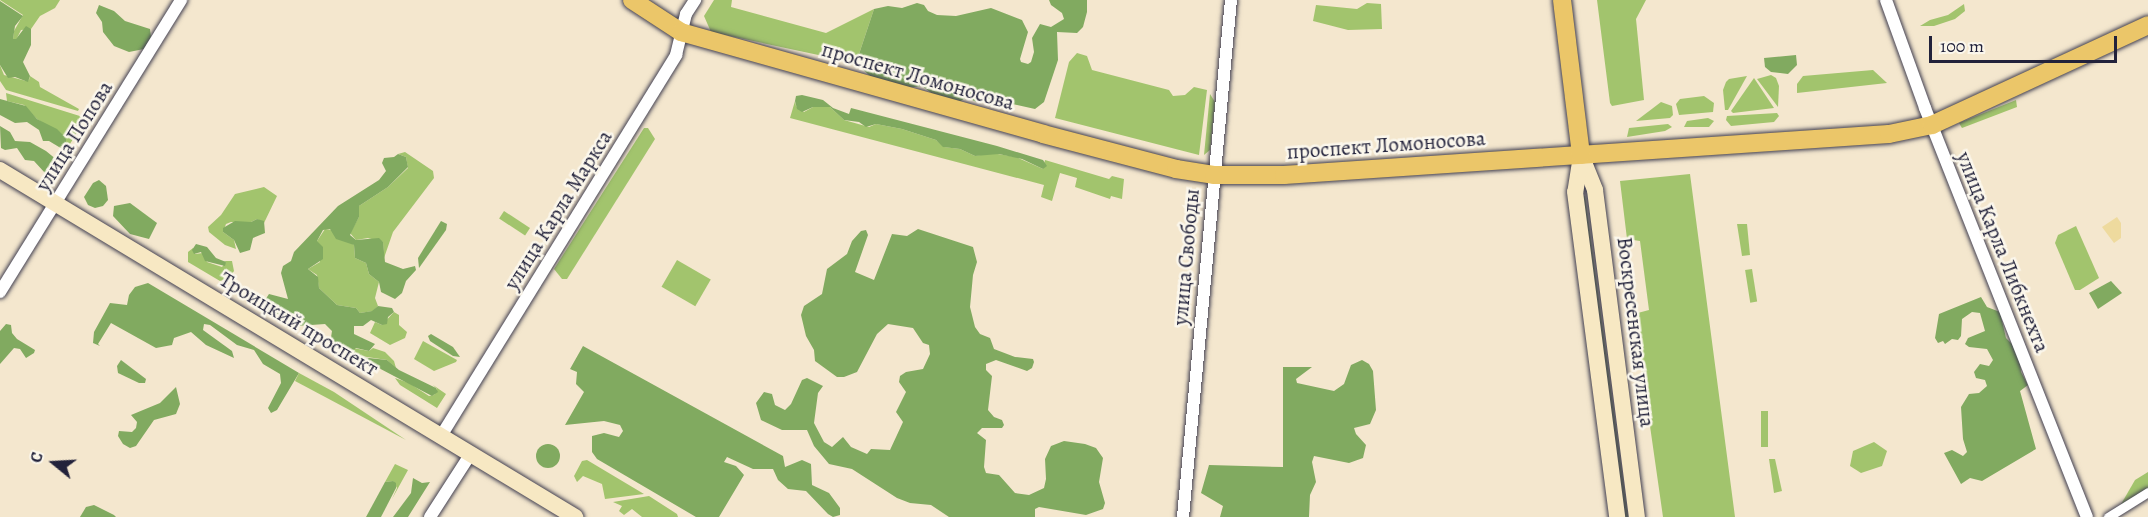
<!DOCTYPE html>
<html>
<head>
<meta charset="utf-8">
<style>
	body { margin:0 }
	#map { position:relative; width:2148px; height:517px; overflow:hidden; background:#f4e7ce; font-family:Alegreya,serif }
	div>[style] { position:absolute }
	.green>* { inset:0; background:#a2c46d; transform-origin:0 0 }
	.forest>* { inset:0; background:#81aa60 }
	.round { border-radius:50% }
	.sand>* { inset:0; background:#eeda9e }
	.roads { filter:drop-shadow(0 0 2px #424051) drop-shadow(0 0 2px #424051) }
	.pedestrian>* { height:9px; margin:-4.5px; padding:0 4.5px; transform-origin:4.5px; border-radius:4.5px; background:#fff }
	.minor>* { height:12px; margin:-6px; padding:0 6px; transform-origin:6px; border-radius:6px; background:#fff }
	.secondary>* { height:16px; margin:-8px; padding:0 8px; transform-origin:8px; border-radius:8px; background:#f7e8c3 }
	.primary>* { height:18px; margin:-9px; padding:0 9px; transform-origin:9px; border-radius:9px; background:#ebc669 }
	span { translate:-50% -50%; white-space:nowrap; text-align:center; line-height:1.15; -webkit-text-stroke:5px #fbf7ec; paint-order:stroke }
	.street-label { font-size:21px; color:#22223b }
	.north { position:absolute; left:24px; top:433px; width:60px; height:60px; -webkit-text-stroke:4px #fbf7ec; paint-order:stroke; rotate:288deg; font-size:16px; font-weight:700; line-height:24px; text-align:center; color:#22223b }
	.north::after { content:''; display:block; margin:auto; width:21px; height:27px; background:#22223b; clip-path:polygon(50% 0,100% 100%,50% 72%,0 100%) }
	.scale { position:absolute; left:1929px; top:36px; width:188px; height:27px; box-sizing:border-box; border:3px solid #22223b; border-top:0; padding-left:8px; font-size:18px; line-height:21px; white-space:nowrap; color:#22223b; -webkit-text-stroke:4px #fbf7ec; paint-order:stroke }
</style>
</head>
<body>
<div id="map">
	<div class="green">
		<div style="clip-path:polygon(0 0,60px 0,55px 8px,40px 16px,31px 29px,21px 30px,16px 40px,13px 39px,14px 31px,23px 15px)"></div>
		<div style="clip-path:polygon(714px 0,732px 0,731px 7px,826px 33px,874px 9px,856px 63px,711px 32px,704px 16px)"></div>
		<div style="clip-path:polygon(1597px 0,1646px 0,1636px 19px,1644px 100px,1612px 106px,1610px 103px)"></div>
		<div style="clip-path:polygon(1367px 3px,1381px 4px,1382px 29px,1348px 30px,1313px 21px,1316px 5px,1357px 9px)"></div>
		<div style="clip-path:polygon(1964px 4px,1965px 11px,1955px 19px,1934px 26px,1920px 26px,1930px 20px,1948px 15px)"></div>
		<div style="clip-path:polygon(1077px 53px,1087px 56px,1092px 70px,1169px 90px,1173px 96px,1185px 95px,1194px 87px,1207px 90px,1199px 155px,1055px 118px,1069px 62px)"></div>
		<div style="clip-path:polygon(0 65px,4px 75px,26px 81px,29px 80px,30px 76px,39px 82px,40px 87px,79px 109px,78px 111px,6px 90px,0 81px)"></div>
		<div style="clip-path:polygon(1873px 70px,1887px 83px,1797px 93px,1797px 84px,1803px 76px)"></div>
		<div style="clip-path:polygon(1771px 75px,1776px 78px,1779px 86px,1778px 107px,1757px 79px)"></div>
		<div style="clip-path:polygon(1747px 76px,1728px 110px,1725px 110px,1723px 90px,1726px 82px,1729px 79px)"></div>
		<div style="clip-path:polygon(1754px 78px,1774px 108px,1733px 113px,1731px 111px)"></div>
		<div style="clip-path:polygon(6px 93px,83px 117px,86px 118px,65px 152px,59px 147px,63px 147px,65px 137px,37px 119px,24px 105px,7px 101px)"></div>
		<div style="clip-path:polygon(1210px 94px,1215px 102px,1210px 150px,1204px 155px)"></div>
		<div style="clip-path:polygon(1704px 96px,1714px 103px,1713px 112px,1679px 115px,1676px 104px,1680px 99px)"></div>
		<div style="clip-path:polygon(2016px 100px,2017px 107px,1962px 128px,1959px 123px)"></div>
		<div style="clip-path:polygon(795px 101px,796px 106px,804px 112px,813px 107px,830px 107px,844px 120px,869px 127px,876px 124px,902px 129px,936px 140px,944px 147px,960px 149px,975px 156px,992px 153px,1016px 157px,1043px 169px,1045px 160px,1109px 179px,1112px 176px,1124px 179px,1122px 199px,1111px 196px,1110px 199px,1075px 187px,1077px 178px,1060px 173px,1052px 201px,1041px 197px,1044px 185px,790px 118px)"></div>
		<div style="clip-path:polygon(1661px 102px,1672px 106px,1673px 115px,1670px 118px,1636px 121px)"></div>
		<div style="clip-path:polygon(1777px 113px,1779px 116px,1774px 122px,1731px 126px,1726px 120px,1727px 116px)"></div>
		<div style="clip-path:polygon(1708px 118px,1714px 121px,1709px 127px,1684px 127px,1687px 121px)"></div>
		<div style="clip-path:polygon(1668px 124px,1672px 127px,1665px 131px,1627px 137px,1629px 128px)"></div>
		<div style="clip-path:polygon(644px 128px,648px 128px,655px 139px,567px 279px,562px 279px,554px 269px)"></div>
		<div style="clip-path:polygon(405px 152px,433px 171px,434px 178px,393px 232px,384px 258px,383px 242px,368px 238px,356px 240px,350px 233px,359px 217px,359px 206px,388px 187px,408px 168px,406px 157px,398px 154px)"></div>
		<div style="clip-path:polygon(1690px 174px,1735px 517px,1663px 517px,1634px 314px,1649px 310px,1640px 241px,1627px 239px,1620px 181px)"></div>
		<div style="clip-path:polygon(264px 187px,277px 196px,264px 223px,257px 219px,251px 222px,231px 222px,226px 224px,223px 232px,234px 240px,236px 249px,225px 245px,209px 232px,208px 227px,221px 215px,235px 194px)"></div>
		<div style="clip-path:polygon(1585px 196px,1628px 517px,1623px 517px,1582px 197px)"></div>
		<div style="left:504px;top:211px;width:31px;height:9px;rotate:33deg"></div>
		<div style="clip-path:polygon(1737px 224px,1747px 224px,1750px 255px,1742px 256px)"></div>
		<div style="clip-path:polygon(2076px 226px,2099px 278px,2080px 290px,2075px 290px,2055px 243px,2058px 235px)"></div>
		<div style="clip-path:polygon(325px 229px,332px 230px,354px 245px,355px 258px,366px 263px,369px 274px,379px 282px,375px 298px,378px 306px,373px 311px,360px 313px,356px 308px,337px 305px,319px 288px,317px 275px,308px 269px,320px 262px,317px 241px)"></div>
		<div style="clip-path:polygon(193px 248px,195px 254px,203px 253px,207px 262px,222px 267px,226px 262px,223px 261px,232px 261px,234px 271px,229px 278px,220px 281px,188px 262px,188px 252px)"></div>
		<div style="left:677px;top:260px;width:39px;height:31px;rotate:30deg"></div>
		<div style="left:1752px;top:269px;width:33px;height:7px;rotate:81deg"></div>
		<div style="clip-path:polygon(394px 312px,399px 315px,399px 325px,407px 332px,405px 338px,390px 345px,370px 333px,375px 322px,382px 325px)"></div>
		<div style="clip-path:polygon(423px 341px,457px 360px,456px 362px,434px 371px,414px 359px)"></div>
		<div style="clip-path:polygon(353px 348px,369px 351px,373px 348px,385px 352px,394px 361px,396px 368px,387px 360px,354px 355px,350px 352px)"></div>
		<div style="clip-path:polygon(299px 373px,334px 392px,406px 440px,295px 381px)"></div>
		<div style="clip-path:polygon(395px 378px,409px 383px,429px 396px,434px 395px,437px 389px,433px 385px,446px 394px,437px 408px,400px 385px)"></div>
		<div style="left:1761px;top:411px;width:7px;height:36px"></div>
		<div style="clip-path:polygon(1874px 442px,1887px 451px,1882px 466px,1861px 473px,1850px 466px,1853px 451px)"></div>
		<div style="clip-path:polygon(1769px 459px,1775px 459px,1782px 491px,1774px 493px)"></div>
		<div style="clip-path:polygon(587px 460px,644px 494px,605px 499px,602px 484px,583px 476px,577px 482px,574px 476px,582px 461px)"></div>
		<div style="clip-path:polygon(395px 464px,408px 470px,392px 499px,397px 488px,393px 481px,385px 482px)"></div>
		<div style="clip-path:polygon(2148px 472px,2148px 488px,2120px 506px,2135px 480px)"></div>
		<div style="clip-path:polygon(649px 496px,677px 514px,678px 517px,642px 517px,632px 509px,624px 515px,619px 511px,622px 506px,613px 502px)"></div>
	</div>
	<div class="forest">
		<div style="clip-path:polygon(1049px 0,1087px 0,1087px 12px,1083px 27px,1077px 33px,1057px 32px,1058px 60px,1044px 102px,1035px 109px,991px 99px,976px 102px,967px 97px,959px 102px,934px 95px,922px 86px,907px 88px,870px 76px,856px 63px,874px 9px,888px 6px,902px 8px,917px 3px,924px 5px,928px 11px,937px 15px,956px 16px,991px 8px,1022px 20px,1028px 32px,1020px 59px,1021px 62px,1028px 64px,1031px 62px,1034px 52px,1032px 38px,1040px 24px,1051px 27px,1064px 19px,1062px 13px,1051px 5px)"></div>
		<div style="clip-path:polygon(0 1px,23px 16px,15px 26px,13px 39px,16px 39px,26px 26px,31px 29px,31px 45px,23px 62px,30px 76px,28px 82px,15px 77px,8px 78px,0 65px)"></div>
		<div style="clip-path:polygon(99px 5px,114px 11px,125px 21px,150px 29px,151px 37px,144px 49px,129px 52px,114px 46px,103px 32px,102px 22px,96px 13px)"></div>
		<div style="clip-path:polygon(1796px 55px,1797px 65px,1788px 74px,1771px 72px,1765px 67px,1764px 58px)"></div>
		<div style="clip-path:polygon(802px 95px,823px 100px,833px 108px,849px 114px,851px 108px,997px 146px,1043px 160px,1047px 166px,1043px 169px,1022px 159px,999px 154px,975px 156px,960px 149px,943px 147px,936px 140px,902px 129px,876px 124px,866px 127px,859px 122px,844px 120px,830px 107px,813px 107px,802px 112px,797px 109px,795px 101px,796px 96px)"></div>
		<div style="clip-path:polygon(0 99px,26px 106px,37px 119px,57px 129px,66px 138px,66px 145px,59px 147px,49px 141px,43px 141px,39px 130px,27px 122px,15px 123px,0 115px)"></div>
		<div style="clip-path:polygon(0 126px,10px 132px,15px 141px,30px 142px,46px 151px,57px 160px,57px 164px,45px 173px,34px 161px,25px 160px,17px 148px,5px 150px,1px 148px)"></div>
		<div style="clip-path:polygon(398px 154px,406px 157px,408px 167px,388px 187px,359px 206px,359px 217px,350px 235px,356px 240px,379px 238px,383px 242px,385px 262px,403px 269px,415px 266px,416px 270px,406px 281px,402px 293px,395px 299px,381px 292px,379px 282px,369px 274px,366px 263px,355px 258px,354px 245px,336px 239px,330px 229px,323px 230px,317px 241px,323px 247px,323px 259px,308px 269px,318px 277px,319px 288px,337px 305px,356px 308px,360px 313px,372px 311px,378px 306px,392px 308px,394px 312px,388px 317px,387px 324px,382px 325px,371px 320px,363px 326px,354px 326px,354px 334px,375px 344px,369px 351px,356px 348px,351px 352px,360px 357px,387px 360px,399px 370px,436px 388px,438px 392px,432px 396px,373px 365px,348px 357px,338px 346px,330px 344px,332px 331px,325px 324px,297px 326px,288px 316px,267px 312px,263px 303px,269px 294px,288px 299px,281px 273px,283px 266px,291px 261px,294px 252px,338px 206px,379px 180px,386px 171px,382px 163px,384px 158px,394px 157px)"></div>
		<div style="clip-path:polygon(99px 180px,106px 186px,108px 200px,103px 206px,95px 208px,88px 205px,84px 197px,93px 183px)"></div>
		<div style="clip-path:polygon(130px 203px,157px 223px,149px 239px,130px 234px,113px 216px,114px 206px)"></div>
		<div style="clip-path:polygon(257px 219px,264px 221px,265px 233px,253px 238px,250px 250px,240px 253px,234px 240px,223px 232px,223px 228px,235px 221px,251px 222px)"></div>
		<div style="clip-path:polygon(441px 221px,447px 224px,446px 230px,419px 268px,418px 258px)"></div>
		<div style="clip-path:polygon(918px 229px,973px 247px,977px 262px,973px 275px,970px 307px,975px 327px,980px 334px,990px 338px,994px 349px,1015px 357px,1033px 359px,1034px 362px,1032px 368px,1027px 371px,996px 360px,986px 364px,986px 370px,992px 376px,988px 410px,994px 417px,1002px 420px,1004px 425px,1002px 428px,982px 428px,977px 433px,986px 440px,984px 467px,986px 473px,999px 475px,1015px 493px,1029px 495px,1044px 488px,1046px 479px,1045px 459px,1051px 446px,1064px 441px,1085px 444px,1096px 448px,1103px 458px,1099px 482px,1105px 503px,1103px 509px,1086px 515px,1039px 507px,1035px 509px,1035px 517px,949px 517px,931px 505px,910px 503px,897px 498px,852px 469px,829px 464px,814px 446px,807px 430px,782px 430px,761px 420px,756px 403px,764px 392px,772px 394px,775px 405px,785px 410px,791px 404px,802px 380px,807px 378px,823px 386px,818px 393px,814px 423px,824px 442px,832px 447px,843px 437px,851px 447px,867px 454px,871px 449px,890px 450px,903px 422px,896px 412px,906px 392px,899px 382px,900px 376px,906px 372px,923px 369px,930px 354px,929px 345px,923px 343px,913px 328px,888px 324px,877px 334px,857px 372px,844px 377px,837px 377px,815px 361px,814px 350px,806px 336px,801px 315px,804px 306px,822px 294px,827px 269px,847px 254px,852px 241px,861px 231px,866px 230px,868px 235px,855px 272px,874px 280px,892px 234px,907px 236px)"></div>
		<div style="clip-path:polygon(196px 244px,207px 247px,216px 258px,226px 262px,225px 266px,205px 261px,201px 252px,194px 254px,192px 250px)"></div>
		<div style="clip-path:polygon(2111px 281px,2122px 293px,2098px 309px,2089px 293px)"></div>
		<div style="clip-path:polygon(148px 283px,299px 373px,277px 410px,271px 413px,268px 408px,281px 383px,280px 374px,263px 364px,254px 350px,237px 345px,210px 325px,204px 324px,203px 330px,232px 351px,234px 358px,206px 345px,191px 332px,174px 338px,172px 345px,156px 348px,111px 323px,98px 344px,100px 346px,93px 343px,94px 332px,110px 303px,127px 305px,129px 295px,135px 287px)"></div>
		<div style="clip-path:polygon(1981px 297px,1987px 307px,2000px 312px,2006px 338px,2012px 344px,2020px 361px,2021px 372px,2028px 385px,2020px 391px,2036px 449px,1982px 481px,1970px 478px,1961px 484px,1944px 453px,1952px 450px,1963px 456px,1967px 452px,1963px 439px,1961px 407px,1969px 394px,1979px 393px,1987px 386px,1985px 380px,1976px 378px,1974px 372px,1980px 364px,1989px 366px,1993px 360px,1987px 349px,1969px 347px,1965px 344px,1968px 338px,1985px 331px,1980px 313px,1972px 312px,1962px 319px,1961px 336px,1958px 340px,1952px 339px,1945px 344px,1943px 341px,1938px 343px,1935px 338px,1939px 314px)"></div>
		<div style="clip-path:polygon(6px 324px,11px 325px,12px 333px,17px 339px,35px 350px,34px 353px,26px 358px,20px 349px,14px 348px,0 364px,0 331px)"></div>
		<div style="clip-path:polygon(431px 334px,453px 347px,460px 357px,453px 356px,430px 341px,428px 336px)"></div>
		<div style="clip-path:polygon(583px 346px,783px 456px,785px 467px,802px 460px,811px 464px,812px 485px,829px 493px,840px 508px,840px 515px,833px 517px,828px 514px,806px 491px,788px 489px,778px 480px,773px 469px,753px 469px,727px 457px,724px 462px,736px 466px,744px 475px,719px 517px,696px 517px,597px 459px,592px 452px,592px 436px,604px 433px,619px 437px,623px 431px,620px 425px,604px 421px,565px 425px,584px 392px,576px 384px,577px 372px,570px 369px)"></div>
		<div style="clip-path:polygon(121px 360px,146px 379px,145px 383px,139px 383px,118px 373px,117px 366px)"></div>
		<div style="clip-path:polygon(1362px 360px,1369px 364px,1373px 371px,1376px 410px,1370px 424px,1354px 428px,1356px 434px,1366px 445px,1363px 458px,1349px 463px,1314px 456px,1312px 462px,1316px 482px,1310px 495px,1309px 517px,1220px 517px,1223px 506px,1201px 493px,1209px 465px,1283px 467px,1283px 367px,1312px 367px,1296px 379px,1297px 383px,1334px 391px,1344px 384px,1351px 365px)"></div>
		<div style="clip-path:polygon(176px 387px,180px 404px,176px 414px,154px 420px,136px 446px,130px 448px,123px 444px,118px 436px,119px 431px,132px 432px,136px 428px,137px 422px,131px 415px,160px 403px)"></div>
		<div class="round" style="left:536px;top:444px;width:24px;height:24px"></div>
		<div style="clip-path:polygon(413px 478px,422px 483px,430px 482px,408px 517px,393px 517px,411px 493px)"></div>
		<div style="clip-path:polygon(393px 481px,396px 483px,396px 488px,381px 517px,366px 517px,385px 482px)"></div>
		<div style="clip-path:polygon(94px 505px,114px 515px,116px 517px,80px 517px,86px 507px)"></div>
	</div>
	<div class="sand">
		<div style="clip-path:polygon(2117px 217px,2121px 223px,2121px 238px,2114px 243px,2102px 227px)"></div>
	</div>
	<div class="roads">
		<div class="pedestrian">
			<div style="left:2108px;top:517px;width:47px;rotate:-32deg"></div>
		</div>
		<div class="minor">
			<div style="left:1886px;top:0;width:115px;rotate:70.1deg"></div>
			<div style="left:1925px;top:108px;width:440px;rotate:68.4deg"></div>
			<div style="left:0;top:292px;width:344px;rotate:-58.2deg"></div>
			<div style="left:441px;top:436px;width:448px;rotate:-58.3deg"></div>
			<div style="left:676px;top:55px;width:42px;rotate:-76.3deg"></div>
			<div style="left:686px;top:14px;width:17px;rotate:-57deg"></div>
			<div style="left:430px;top:517px;width:74px;rotate:-57.2deg"></div>
			<div style="left:1183px;top:517px;width:519px;rotate:-84.7deg"></div>
		</div>
		<div class="secondary">
			<div style="left:1581px;top:155px;width:38px;rotate:68deg"></div>
			<div style="left:1595px;top:190px;width:330px;rotate:82.7deg"></div>
			<div style="left:1581px;top:156px;width:36px;rotate:99deg"></div>
			<div style="left:1575px;top:192px;width:328px;rotate:82.6deg"></div>
			<div style="left:0;top:170px;width:672px;rotate:31.11deg"></div>
		</div>
		<div class="primary">
			<div style="left:632px;top:0;width:59px;rotate:33.1deg"></div>
			<div style="left:681px;top:32px;width:376px;rotate:15.7deg"></div>
			<div style="left:1043px;top:134px;width:138px;rotate:14.7deg"></div>
			<div style="left:1176px;top:169px;width:38px;rotate:9deg"></div>
			<div style="left:1214px;top:175px;width:70px"></div>
			<div style="left:1284px;top:175px;width:606px;rotate:-3.88deg"></div>
			<div style="left:1889px;top:134px;width:44px;rotate:-11.8deg"></div>
			<div style="left:1932px;top:125px;width:238px;rotate:-24.8deg"></div>
			<div style="left:1562px;top:0;width:156px;rotate:83deg"></div>
		</div>
	</div>
	<div class="street-label">
		<span style="left:918px;top:76px;rotate:16deg">проспект Ломоносова</span>
		<span style="left:74px;top:136px;rotate:-58deg">улица Попова</span>
		<span style="left:1386px;top:145px;rotate:-4deg">проспект Ломоносова</span>
		<span style="left:558px;top:210px;rotate:-58deg">улица Карла Маркса</span>
		<span style="left:2003px;top:252px;rotate:68deg">улица Карла Либкнехта</span>
		<span style="left:1186px;top:257px;rotate:-85deg">улица Свободы</span>
		<span style="left:299px;top:324px;rotate:31deg">Троицкий проспект</span>
		<span style="left:1636px;top:332px;rotate:83deg">Воскресенская улица</span>
	</div>
	<div class="north">С</div>
	<div class="scale">100 m</div>
</div>
</body>
</html>
